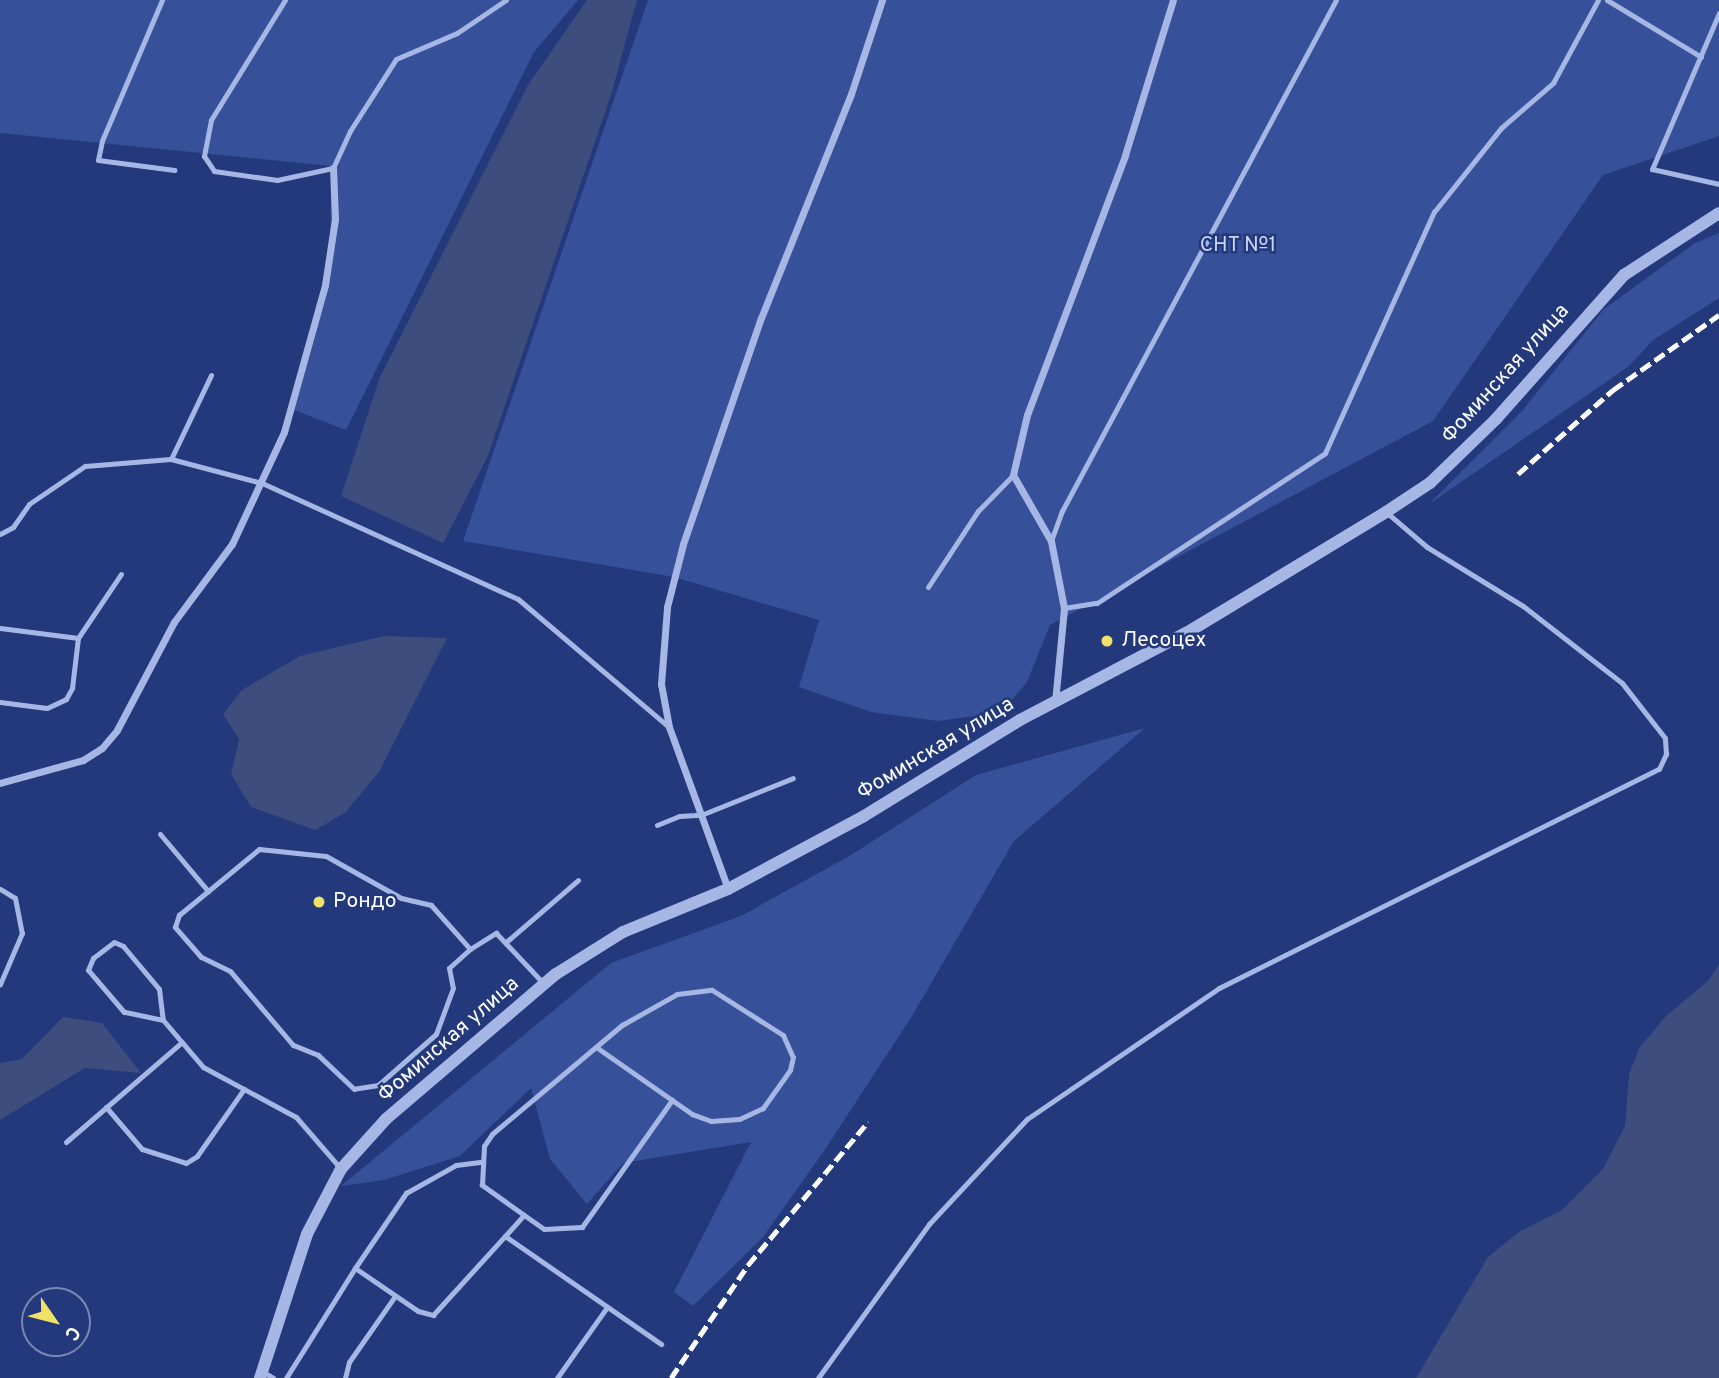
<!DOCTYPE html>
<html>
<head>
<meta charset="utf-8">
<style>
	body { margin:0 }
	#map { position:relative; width:1719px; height:1378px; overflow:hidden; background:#23397b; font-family:Overpass,sans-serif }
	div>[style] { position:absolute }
	.green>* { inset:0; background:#365199 }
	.water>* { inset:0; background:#3d4d7e }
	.service>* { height:5px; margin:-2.5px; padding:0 2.5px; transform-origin:2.5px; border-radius:2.5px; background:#a6b7e5 }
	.minor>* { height:7px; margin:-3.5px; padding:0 3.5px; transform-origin:3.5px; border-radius:3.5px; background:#a6b7e5 }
	.tertiary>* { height:12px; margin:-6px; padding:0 6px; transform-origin:6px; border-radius:6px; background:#a6b7e5 }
	.rail>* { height:5px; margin-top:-2.5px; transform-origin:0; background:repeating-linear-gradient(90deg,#fff 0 12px,transparent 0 17px) }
	.dots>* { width:19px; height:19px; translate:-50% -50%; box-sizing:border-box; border:4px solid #23397b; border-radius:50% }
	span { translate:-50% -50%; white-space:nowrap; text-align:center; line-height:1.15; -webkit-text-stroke:5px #23397b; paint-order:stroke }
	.park-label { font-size:21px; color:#c9d5f4 }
	.street-label { font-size:21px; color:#fff }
	.poi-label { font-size:21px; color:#fff }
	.left { translate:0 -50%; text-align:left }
	.north { position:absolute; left:21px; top:1287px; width:70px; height:70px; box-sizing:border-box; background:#23397b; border:2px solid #7b88b0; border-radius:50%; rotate:125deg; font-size:19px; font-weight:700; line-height:28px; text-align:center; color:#fff }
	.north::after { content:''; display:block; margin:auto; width:24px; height:32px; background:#f0e269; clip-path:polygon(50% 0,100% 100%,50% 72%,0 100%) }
</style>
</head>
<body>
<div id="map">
	<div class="green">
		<div style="clip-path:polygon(0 0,578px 0,534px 52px,346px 430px,294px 410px,330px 274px,331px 166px,0 133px)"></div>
		<div style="clip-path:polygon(648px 0,1719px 0,1719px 136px,1603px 175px,1433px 421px,1050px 625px,1027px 682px,1002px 712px,938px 721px,871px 712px,799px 687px,819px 620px,674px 577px,463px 541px)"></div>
		<div style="clip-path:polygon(1719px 233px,1719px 298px,1653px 340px,1628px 367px,1429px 504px,1522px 411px,1604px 309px,1695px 243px)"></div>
		<div style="clip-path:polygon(1145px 728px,1014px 841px,912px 1016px,824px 1151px,763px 1237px,693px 1306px,674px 1292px,751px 1142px,623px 1163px,587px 1204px,550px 1159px,531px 1088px,460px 1156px,384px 1180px,341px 1186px,611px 963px,741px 916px,851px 855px,976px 775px)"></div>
	</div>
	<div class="water">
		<div style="clip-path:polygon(587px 0,637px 0,611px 95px,487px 458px,443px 543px,341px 496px,380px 377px,528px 85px)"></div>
		<div style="clip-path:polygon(384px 636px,447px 638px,379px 772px,345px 813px,315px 830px,251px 807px,231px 774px,239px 739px,223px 714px,242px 690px,300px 656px)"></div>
		<div style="clip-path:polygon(1719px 964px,1719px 1378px,1416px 1378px,1488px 1257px,1519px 1232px,1562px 1210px,1603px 1169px,1625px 1126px,1629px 1074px,1640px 1047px,1666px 1016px,1709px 980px)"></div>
		<div style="clip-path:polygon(63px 1017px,102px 1023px,141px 1073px,85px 1068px,0 1120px,0 1063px,22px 1059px)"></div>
	</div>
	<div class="service">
		<div style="left:162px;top:0;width:153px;rotate:113.1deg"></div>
		<div style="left:102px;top:141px;width:19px;rotate:102deg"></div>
		<div style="left:98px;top:160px;width:77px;rotate:7.5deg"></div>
		<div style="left:285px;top:0;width:141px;rotate:121.7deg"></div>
		<div style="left:211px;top:120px;width:37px;rotate:101deg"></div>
		<div style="left:204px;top:156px;width:18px;rotate:56deg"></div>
		<div style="left:214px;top:171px;width:64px;rotate:8.1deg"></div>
		<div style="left:277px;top:180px;width:57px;rotate:-12.1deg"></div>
		<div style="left:333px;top:168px;width:41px;rotate:-65.3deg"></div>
		<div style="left:350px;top:131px;width:85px;rotate:-57.4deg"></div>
		<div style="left:396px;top:59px;width:66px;rotate:-23.1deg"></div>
		<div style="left:457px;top:33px;width:59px;rotate:-34deg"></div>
		<div style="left:1607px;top:0;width:110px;rotate:31.2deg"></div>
		<div style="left:1719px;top:13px;width:170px;rotate:113.2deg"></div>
		<div style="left:1652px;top:169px;width:69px;rotate:12.6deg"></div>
		<div style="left:171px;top:459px;width:93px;rotate:-64.5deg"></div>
		<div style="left:0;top:534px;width:15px;rotate:-28deg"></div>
		<div style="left:13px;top:527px;width:28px;rotate:-55deg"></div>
		<div style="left:29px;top:504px;width:68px;rotate:-34.2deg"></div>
		<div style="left:85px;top:466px;width:86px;rotate:-4.7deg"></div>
		<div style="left:171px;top:459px;width:94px;rotate:14.8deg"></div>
		<div style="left:262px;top:483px;width:281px;rotate:24.4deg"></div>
		<div style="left:518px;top:599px;width:198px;rotate:40.3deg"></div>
		<div style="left:1051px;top:541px;width:32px;rotate:-70deg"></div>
		<div style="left:1062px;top:511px;width:580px;rotate:-61.8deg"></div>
		<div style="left:928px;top:587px;width:91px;rotate:-56.7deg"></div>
		<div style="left:978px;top:511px;width:50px;rotate:-45.8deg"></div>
		<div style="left:1064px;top:608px;width:33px;rotate:-9deg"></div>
		<div style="left:1097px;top:603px;width:273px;rotate:-33.3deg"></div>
		<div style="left:1325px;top:453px;width:265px;rotate:-65.7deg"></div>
		<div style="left:1434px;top:212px;width:107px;rotate:-51.4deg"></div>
		<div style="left:1501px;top:128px;width:69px;rotate:-40.9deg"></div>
		<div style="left:1553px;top:83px;width:94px;rotate:-61.5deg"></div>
		<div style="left:0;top:628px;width:79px;rotate:7.3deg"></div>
		<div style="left:0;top:702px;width:47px;rotate:7.3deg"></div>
		<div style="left:47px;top:708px;width:21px;rotate:-25deg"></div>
		<div style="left:66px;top:699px;width:13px;rotate:-61deg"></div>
		<div style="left:72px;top:688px;width:50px;rotate:-83.2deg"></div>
		<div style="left:78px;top:638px;width:77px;rotate:-56.1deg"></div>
		<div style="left:657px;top:825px;width:24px;rotate:-22deg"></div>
		<div style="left:679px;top:816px;width:22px;rotate:-3deg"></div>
		<div style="left:701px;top:815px;width:99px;rotate:-21.9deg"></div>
		<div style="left:160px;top:834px;width:75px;rotate:49.9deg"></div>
		<div style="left:0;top:889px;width:17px;rotate:31deg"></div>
		<div style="left:15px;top:898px;width:36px;rotate:79deg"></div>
		<div style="left:22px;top:933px;width:56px;rotate:113.3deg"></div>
		<div style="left:506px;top:942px;width:95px;rotate:-40.7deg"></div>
		<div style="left:470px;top:949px;width:28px;rotate:138deg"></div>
		<div style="left:449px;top:968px;width:20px;rotate:79deg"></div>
		<div style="left:453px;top:988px;width:49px;rotate:110.3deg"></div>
		<div style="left:436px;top:1034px;width:77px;rotate:138.7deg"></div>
		<div style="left:378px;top:1085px;width:24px;rotate:171deg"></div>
		<div style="left:354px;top:1089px;width:50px;rotate:-136.6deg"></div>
		<div style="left:318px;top:1055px;width:27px;rotate:-158deg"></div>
		<div style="left:293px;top:1045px;width:97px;rotate:-130.4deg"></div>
		<div style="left:230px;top:971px;width:32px;rotate:-154deg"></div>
		<div style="left:201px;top:957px;width:40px;rotate:-131deg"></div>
		<div style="left:175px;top:927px;width:13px;rotate:-72deg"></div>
		<div style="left:179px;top:915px;width:104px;rotate:-39.5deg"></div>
		<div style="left:259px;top:849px;width:67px;rotate:6deg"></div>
		<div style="left:326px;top:856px;width:86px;rotate:29.2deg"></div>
		<div style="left:401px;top:898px;width:31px;rotate:13deg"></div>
		<div style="left:431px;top:905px;width:59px;rotate:48.4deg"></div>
		<div style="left:470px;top:949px;width:31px;rotate:-32deg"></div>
		<div style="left:496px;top:933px;width:70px;rotate:46.7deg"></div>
		<div style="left:163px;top:1020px;width:40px;rotate:-168deg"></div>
		<div style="left:124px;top:1012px;width:55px;rotate:-130.6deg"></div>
		<div style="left:88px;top:970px;width:13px;rotate:-67deg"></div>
		<div style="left:93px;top:958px;width:26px;rotate:-37deg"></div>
		<div style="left:114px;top:942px;width:10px;rotate:24deg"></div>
		<div style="left:123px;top:946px;width:56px;rotate:50.1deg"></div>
		<div style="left:159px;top:989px;width:31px;rotate:83deg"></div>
		<div style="left:163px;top:1020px;width:62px;rotate:49.6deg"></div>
		<div style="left:203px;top:1067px;width:106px;rotate:28.3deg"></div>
		<div style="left:296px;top:1117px;width:69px;rotate:49.1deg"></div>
		<div style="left:106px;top:1107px;width:55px;rotate:49.4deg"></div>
		<div style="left:142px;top:1149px;width:46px;rotate:17.7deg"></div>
		<div style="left:186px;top:1163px;width:13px;rotate:-32deg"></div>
		<div style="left:197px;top:1156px;width:82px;rotate:-55deg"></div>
		<div style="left:66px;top:1142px;width:153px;rotate:-40.8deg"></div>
		<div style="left:524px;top:1215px;width:24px;rotate:35deg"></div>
		<div style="left:544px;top:1229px;width:38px;rotate:-3deg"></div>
		<div style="left:582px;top:1227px;width:156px;rotate:-54.7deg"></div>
		<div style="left:505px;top:1236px;width:28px;rotate:-48deg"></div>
		<div style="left:524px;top:1215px;width:52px;rotate:-144.5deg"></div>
		<div style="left:482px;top:1185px;width:39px;rotate:-87deg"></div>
		<div style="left:484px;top:1146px;width:14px;rotate:-56deg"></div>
		<div style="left:492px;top:1134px;width:170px;rotate:-40deg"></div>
		<div style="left:622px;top:1025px;width:63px;rotate:-29.4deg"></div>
		<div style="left:677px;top:994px;width:35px;rotate:-7deg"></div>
		<div style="left:712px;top:990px;width:84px;rotate:32.4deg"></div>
		<div style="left:783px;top:1035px;width:24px;rotate:66deg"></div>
		<div style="left:793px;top:1057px;width:13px;rotate:103deg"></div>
		<div style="left:790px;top:1070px;width:47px;rotate:125.4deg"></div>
		<div style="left:763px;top:1108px;width:26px;rotate:155deg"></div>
		<div style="left:739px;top:1119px;width:28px;rotate:176deg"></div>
		<div style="left:711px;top:1121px;width:20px;rotate:-160deg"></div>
		<div style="left:692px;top:1114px;width:117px;rotate:-145.1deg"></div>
		<div style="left:355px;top:1268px;width:91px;rotate:-55.8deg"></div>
		<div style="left:406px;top:1193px;width:57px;rotate:-29.2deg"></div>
		<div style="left:456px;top:1165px;width:26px;rotate:-7deg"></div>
		<div style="left:262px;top:1371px;width:13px;rotate:32deg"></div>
		<div style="left:286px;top:1378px;width:130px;rotate:-57.9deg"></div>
		<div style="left:355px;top:1268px;width:76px;rotate:34.3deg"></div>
		<div style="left:418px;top:1311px;width:16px;rotate:15deg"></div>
		<div style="left:433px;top:1315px;width:107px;rotate:-47.7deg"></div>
		<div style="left:505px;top:1236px;width:190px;rotate:34.7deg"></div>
		<div style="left:345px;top:1378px;width:16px;rotate:-76deg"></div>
		<div style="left:349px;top:1362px;width:80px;rotate:-55.1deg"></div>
		<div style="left:557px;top:1378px;width:87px;rotate:-54.8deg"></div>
		<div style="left:818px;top:1378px;width:190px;rotate:-54.2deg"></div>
		<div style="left:929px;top:1224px;width:144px;rotate:-47deg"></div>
		<div style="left:1027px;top:1119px;width:232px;rotate:-34.3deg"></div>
		<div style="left:1219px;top:988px;width:491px;rotate:-26.5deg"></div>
		<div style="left:1659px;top:769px;width:17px;rotate:-65deg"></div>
		<div style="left:1666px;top:754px;width:16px;rotate:-94deg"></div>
		<div style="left:1665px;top:738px;width:70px;rotate:-128deg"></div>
		<div style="left:1622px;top:683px;width:125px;rotate:-142.1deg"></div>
		<div style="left:1523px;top:606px;width:113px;rotate:-148.4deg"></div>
		<div style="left:1427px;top:547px;width:54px;rotate:-139.5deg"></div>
	</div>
	<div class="minor">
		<div style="left:1055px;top:702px;width:94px;rotate:-84.5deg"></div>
		<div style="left:1064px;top:608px;width:68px;rotate:-101deg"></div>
		<div style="left:1051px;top:541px;width:76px;rotate:-119.9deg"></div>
		<div style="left:1013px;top:475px;width:62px;rotate:-76.9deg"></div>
		<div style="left:1027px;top:415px;width:278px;rotate:-69.3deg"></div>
		<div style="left:1125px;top:155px;width:162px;rotate:-72.8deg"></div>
		<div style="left:0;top:783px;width:86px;rotate:-15.5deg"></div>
		<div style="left:83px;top:760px;width:22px;rotate:-32deg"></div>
		<div style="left:102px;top:748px;width:23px;rotate:-50deg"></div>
		<div style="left:117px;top:730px;width:122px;rotate:-62.2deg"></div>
		<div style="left:174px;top:622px;width:97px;rotate:-53.4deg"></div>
		<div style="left:232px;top:544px;width:123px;rotate:-65.1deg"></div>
		<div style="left:284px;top:432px;width:153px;rotate:-74.4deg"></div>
		<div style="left:325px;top:285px;width:67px;rotate:-81.4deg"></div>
		<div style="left:335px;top:219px;width:51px;rotate:-92.2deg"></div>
		<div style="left:728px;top:889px;width:172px;rotate:-110deg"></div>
		<div style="left:669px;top:727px;width:44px;rotate:-100.5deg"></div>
		<div style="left:661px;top:684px;width:77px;rotate:-85.5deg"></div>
		<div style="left:667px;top:607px;width:65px;rotate:-75.7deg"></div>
		<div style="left:683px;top:544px;width:239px;rotate:-71deg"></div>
		<div style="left:761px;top:318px;width:241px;rotate:-68.1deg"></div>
		<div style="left:851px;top:94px;width:99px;rotate:-71.7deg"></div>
	</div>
	<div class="tertiary">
		<div style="left:260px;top:1378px;width:151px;rotate:-71.9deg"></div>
		<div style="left:307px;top:1234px;width:73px;rotate:-62.4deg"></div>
		<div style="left:341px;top:1169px;width:67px;rotate:-48deg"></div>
		<div style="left:386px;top:1119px;width:223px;rotate:-40.5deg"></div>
		<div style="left:556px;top:974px;width:79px;rotate:-32.1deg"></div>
		<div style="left:623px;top:932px;width:113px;rotate:-22.3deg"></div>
		<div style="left:728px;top:889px;width:154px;rotate:-28.2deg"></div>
		<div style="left:864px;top:816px;width:183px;rotate:-31.6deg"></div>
		<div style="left:1020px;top:720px;width:195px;rotate:-27.7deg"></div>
		<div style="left:1193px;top:629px;width:226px;rotate:-31.2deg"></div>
		<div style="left:1386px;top:512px;width:53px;rotate:-33.4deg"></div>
		<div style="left:1430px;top:483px;width:92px;rotate:-44.1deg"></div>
		<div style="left:1496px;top:419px;width:193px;rotate:-48.4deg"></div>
		<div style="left:1624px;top:275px;width:113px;rotate:-33.1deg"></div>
	</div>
	<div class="rail">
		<div style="left:1518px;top:474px;width:127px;rotate:-41.5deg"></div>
		<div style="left:1613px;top:390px;width:130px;rotate:-35.3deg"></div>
		<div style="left:671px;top:1378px;width:137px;rotate:-55.7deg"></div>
		<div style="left:748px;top:1265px;width:187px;rotate:-50deg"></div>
	</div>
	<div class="dots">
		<div style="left:1107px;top:641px;background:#f0e269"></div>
		<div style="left:319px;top:902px;background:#f0e269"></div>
	</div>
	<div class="park-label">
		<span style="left:1238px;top:246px">СНТ №1</span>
	</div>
	<div class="street-label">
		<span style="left:1506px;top:374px;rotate:-48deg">Фоминская улица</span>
		<span style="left:936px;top:749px;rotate:-31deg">Фоминская улица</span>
		<span style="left:449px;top:1040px;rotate:-41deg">Фоминская улица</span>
	</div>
	<div class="poi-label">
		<span class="left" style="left:1121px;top:641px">Лесоцех</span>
		<span class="left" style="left:333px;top:902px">Рондо</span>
	</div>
	<div class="north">С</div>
</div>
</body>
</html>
